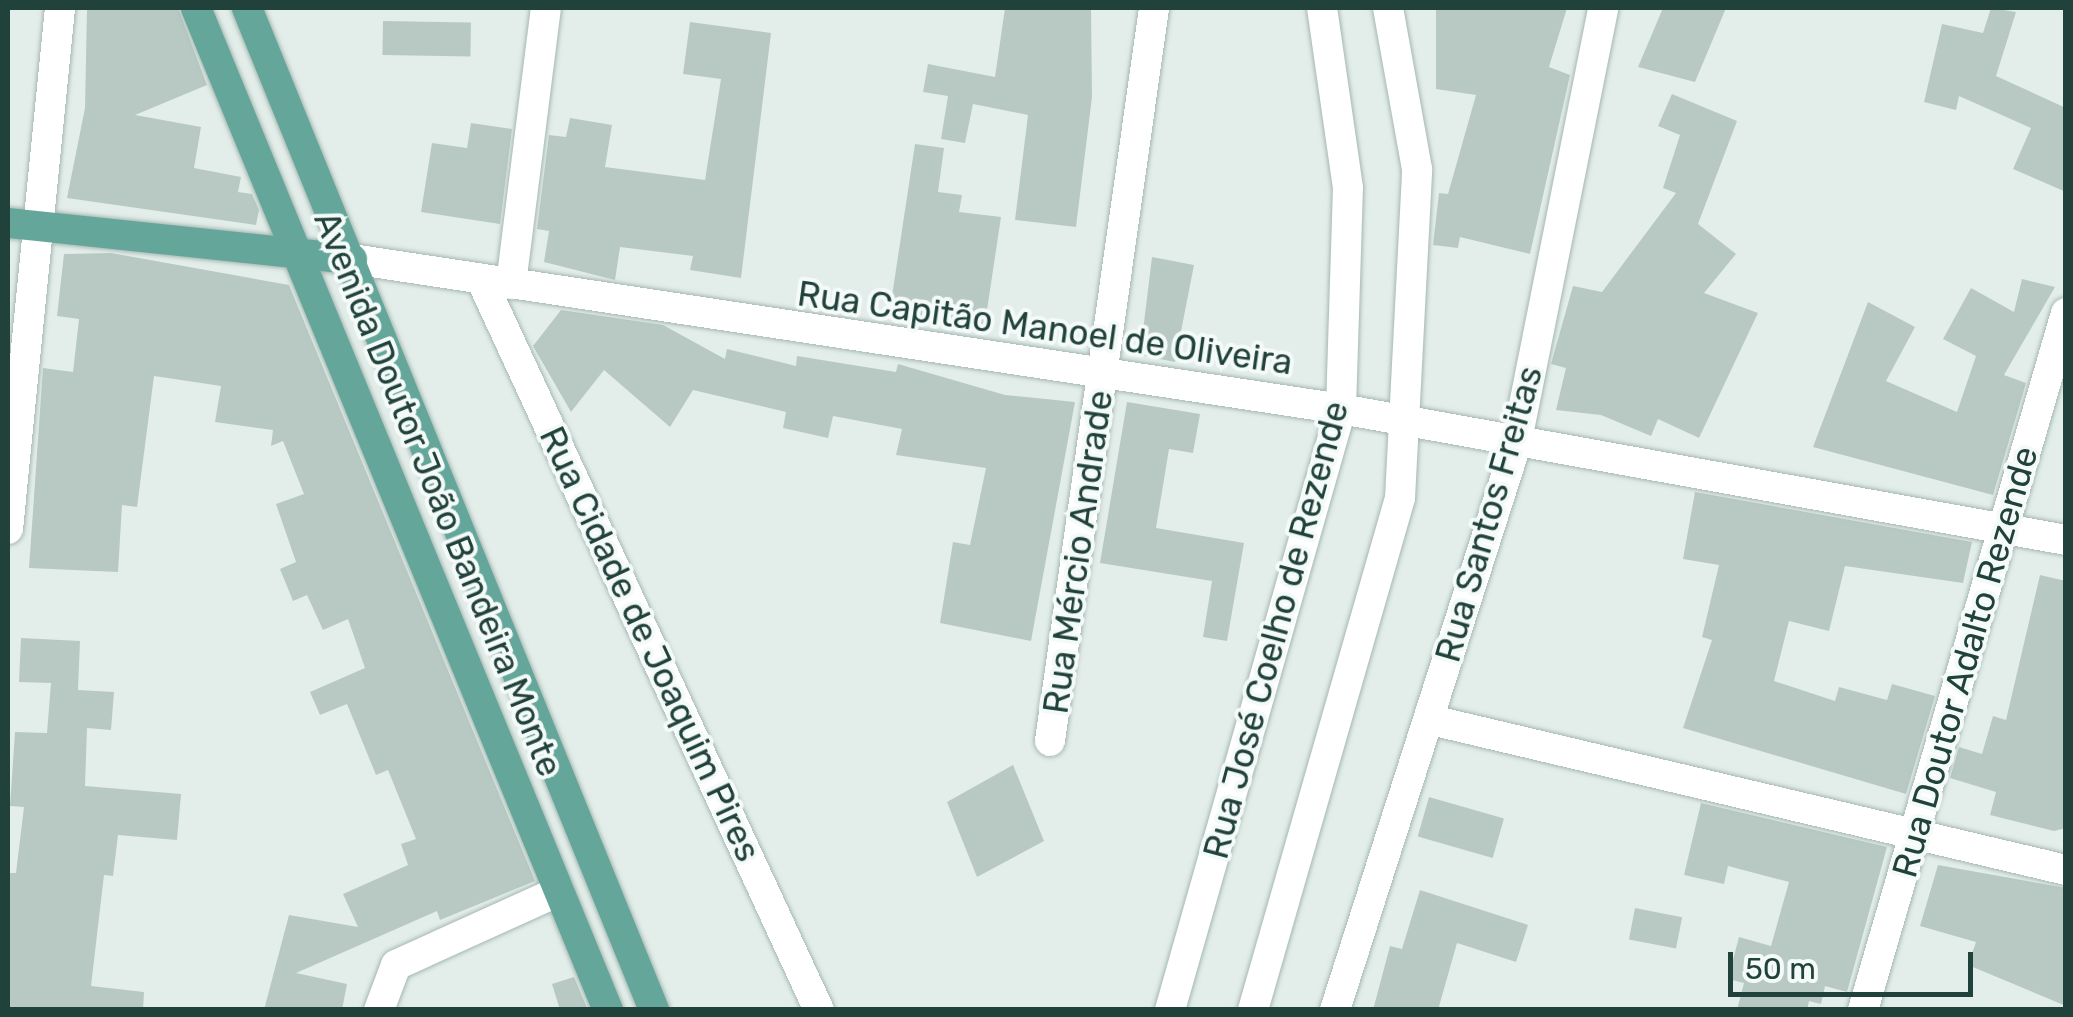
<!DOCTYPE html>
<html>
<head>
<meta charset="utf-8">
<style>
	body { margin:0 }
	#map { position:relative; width:2073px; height:1017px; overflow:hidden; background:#e3eeea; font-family:Rubik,sans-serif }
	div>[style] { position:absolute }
	.building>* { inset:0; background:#b8c9c3; transform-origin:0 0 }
	.roads { filter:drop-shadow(0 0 2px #a5b7b2) drop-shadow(0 0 2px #a5b7b2) }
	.minor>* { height:30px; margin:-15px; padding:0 15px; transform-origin:15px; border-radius:15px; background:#fff }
	.primary>* { height:30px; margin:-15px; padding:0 15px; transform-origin:15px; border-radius:15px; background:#65a69b }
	span { translate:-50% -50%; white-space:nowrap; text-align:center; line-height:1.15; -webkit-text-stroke:8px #f4faf8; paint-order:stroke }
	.street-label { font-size:35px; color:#21413b }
	.frame { position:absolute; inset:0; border:10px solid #21413b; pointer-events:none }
	.scale { position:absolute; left:1728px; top:952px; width:245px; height:45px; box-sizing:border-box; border:5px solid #21413b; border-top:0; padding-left:12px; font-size:30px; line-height:35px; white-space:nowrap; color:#21413b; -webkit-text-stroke:8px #f4faf8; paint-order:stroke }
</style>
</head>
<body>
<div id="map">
	<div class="building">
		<div style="clip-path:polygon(87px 8px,178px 8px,207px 85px,135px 115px,201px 127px,194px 168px,241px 177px,238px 192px,252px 194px,259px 210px,256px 225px,67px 198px,85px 108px)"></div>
		<div style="clip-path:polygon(1005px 8px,1091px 8px,1092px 97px,1076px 227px,1015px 220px,1028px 115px,973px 104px,965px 143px,941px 139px,948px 96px,923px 92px,928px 64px,995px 77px)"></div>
		<div style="clip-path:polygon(1436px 8px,1567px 8px,1549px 67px,1570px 75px,1530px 254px,1460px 237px,1458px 248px,1433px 245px,1439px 193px,1448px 194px,1476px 95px,1436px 89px)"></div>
		<div style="clip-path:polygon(1663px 8px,1726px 8px,1695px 82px,1638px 67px)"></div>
		<div style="clip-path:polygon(1991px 8px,2016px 12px,1996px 76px,2066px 108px,2066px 192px,2013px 169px,2031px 128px,1959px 96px,1956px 110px,1924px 102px,1942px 24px,1983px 33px)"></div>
		<div style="left:383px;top:21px;width:88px;height:34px;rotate:1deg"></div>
		<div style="clip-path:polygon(690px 22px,771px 33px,741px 278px,690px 270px,693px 256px,620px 247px,615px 280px,544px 262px,549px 231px,537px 229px,549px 135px,566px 137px,570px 118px,612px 125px,605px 167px,705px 180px,721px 79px,683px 74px)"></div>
		<div style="clip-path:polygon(1672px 94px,1737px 121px,1698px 224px,1736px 254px,1704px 293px,1758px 313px,1699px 438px,1658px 419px,1651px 436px,1601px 415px,1556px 410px,1566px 368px,1551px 364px,1573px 286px,1602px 292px,1676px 193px,1663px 188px,1680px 135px,1658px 126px)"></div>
		<div style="clip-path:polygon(471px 123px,512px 129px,500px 224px,421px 212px,432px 143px,467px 148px)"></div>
		<div style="clip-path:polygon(915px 144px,944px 148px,938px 192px,962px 195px,959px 212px,1001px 217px,984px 330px,889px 316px)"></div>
		<div style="clip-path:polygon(111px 253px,289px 285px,535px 881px,440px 920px,437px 911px,296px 973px,347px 984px,342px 1010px,264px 1010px,289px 915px,358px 927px,343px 894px,408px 865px,401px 844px,416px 839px,388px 770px,376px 775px,347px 704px,320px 715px,310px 692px,365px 668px,348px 619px,323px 630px,307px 595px,293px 601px,280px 569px,296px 562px,276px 504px,304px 494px,283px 441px,271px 446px,273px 430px,215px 422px,221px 386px,154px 376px,137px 507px,122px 505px,118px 572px,29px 568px,43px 368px,73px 372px,79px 319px,57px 316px,64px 254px)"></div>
		<div style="clip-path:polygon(1152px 257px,1194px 265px,1175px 362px,1140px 355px)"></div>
		<div style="clip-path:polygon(2022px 279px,2055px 287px,2004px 375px,2026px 383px,1993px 495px,1813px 447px,1868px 302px,1915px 327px,1886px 381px,1957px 412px,1976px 356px,1943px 339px,1971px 288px,2014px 312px)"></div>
		<div style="clip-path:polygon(561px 310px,663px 325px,725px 359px,727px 349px,796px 366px,797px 356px,896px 372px,898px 364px,1005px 395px,1075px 402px,1031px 641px,940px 623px,953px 542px,970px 545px,986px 468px,896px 455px,902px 429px,833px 416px,828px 438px,783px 428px,786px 412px,693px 390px,670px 427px,604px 370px,571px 412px,533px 346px)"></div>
		<div style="clip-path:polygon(1127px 402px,1200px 414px,1193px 453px,1169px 449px,1156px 528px,1244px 543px,1227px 641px,1203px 637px,1212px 581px,1100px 563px)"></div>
		<div style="clip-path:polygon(1695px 492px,1972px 542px,1963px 583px,1845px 566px,1829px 631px,1789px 621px,1774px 681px,1835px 701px,1839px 687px,1887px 700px,1892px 684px,1935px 696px,1906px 794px,1683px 728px,1712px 640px,1702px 637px,1719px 565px,1683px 559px)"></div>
		<div style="clip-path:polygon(2040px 575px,2066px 581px,2066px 828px,2054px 831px,1990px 815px,1996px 792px,1950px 778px,1959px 747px,1982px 754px,1993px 716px,2006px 720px)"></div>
		<div style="clip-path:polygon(21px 638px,80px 641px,78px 690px,114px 692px,111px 730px,87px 728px,85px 786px,181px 794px,177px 840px,118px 835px,113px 876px,104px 875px,91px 986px,144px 992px,143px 1010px,8px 1010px,8px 873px,16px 873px,24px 807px,10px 806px,15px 732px,47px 733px,51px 683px,19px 682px)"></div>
		<div style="clip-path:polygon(1013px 765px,1044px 841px,977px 877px,947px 802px)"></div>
		<div style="left:1429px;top:797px;width:78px;height:41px;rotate:16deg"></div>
		<div style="clip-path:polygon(1701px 803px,1887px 847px,1847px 992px,1825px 986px,1821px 1004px,1809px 1001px,1807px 1010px,1737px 1010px,1744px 983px,1728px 979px,1739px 937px,1771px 946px,1789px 882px,1728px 866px,1724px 884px,1684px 875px)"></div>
		<div style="clip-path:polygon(1938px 865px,2066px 888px,2066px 1006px,1968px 965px,1976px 942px,1920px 926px)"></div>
		<div style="clip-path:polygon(1420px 890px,1528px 925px,1516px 962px,1457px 943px,1438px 1010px,1373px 1010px,1390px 946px,1402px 949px)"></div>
		<div style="left:1635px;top:908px;width:48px;height:32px;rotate:11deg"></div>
		<div style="clip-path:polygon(574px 977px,588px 1010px,560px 1010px,552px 984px)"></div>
	</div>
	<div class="roads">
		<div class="minor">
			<div style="left:352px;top:259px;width:1000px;rotate:8.62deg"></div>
			<div style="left:1341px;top:409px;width:737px;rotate:10.24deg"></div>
			<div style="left:481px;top:279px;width:805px;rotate:65.19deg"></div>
			<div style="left:511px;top:284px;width:278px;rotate:-82.8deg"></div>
			<div style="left:8px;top:529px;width:524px;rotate:-84.3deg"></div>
			<div style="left:1431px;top:720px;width:652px;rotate:13.29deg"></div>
			<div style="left:1050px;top:741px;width:740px;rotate:-81.92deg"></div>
			<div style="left:379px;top:1010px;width:48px;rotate:-69.3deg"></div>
			<div style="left:396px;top:965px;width:179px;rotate:-24.4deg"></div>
			<div style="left:1170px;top:1010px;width:625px;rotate:-74.12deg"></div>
			<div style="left:1341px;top:409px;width:221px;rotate:-88.2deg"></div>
			<div style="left:1348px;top:188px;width:182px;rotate:-98.2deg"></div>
			<div style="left:1253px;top:1010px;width:533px;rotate:-73.98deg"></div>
			<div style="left:1400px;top:498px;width:329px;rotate:-87deg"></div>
			<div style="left:1417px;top:169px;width:164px;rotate:-100.2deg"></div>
			<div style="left:1335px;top:1010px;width:593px;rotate:-72.24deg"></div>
			<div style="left:1516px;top:445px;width:446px;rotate:-78.7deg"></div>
			<div style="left:1863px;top:1010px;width:726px;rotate:-73.76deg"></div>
		</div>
		<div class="primary">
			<div style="left:196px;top:8px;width:1083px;rotate:67.65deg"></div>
			<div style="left:247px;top:8px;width:1082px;rotate:67.89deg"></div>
			<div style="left:8px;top:223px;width:346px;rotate:6deg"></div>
		</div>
	</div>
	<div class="street-label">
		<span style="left:1045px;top:328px;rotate:8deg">Rua Capitão Manoel de Oliveira</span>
		<span style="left:438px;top:494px;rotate:68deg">Avenida Doutor João Bandeira Monte</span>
		<span style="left:1489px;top:514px;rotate:-74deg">Rua Santos Freitas</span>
		<span style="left:1078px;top:552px;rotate:-82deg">Rua Mércio Andrade</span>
		<span style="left:1276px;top:630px;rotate:-75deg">Rua José Coelho de Rezende</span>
		<span style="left:650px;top:644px;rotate:65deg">Rua Cidade de Joaquim Pires</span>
		<span style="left:1965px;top:662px;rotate:-74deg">Rua Doutor Adalto Rezende</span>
	</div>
	<div class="frame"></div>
	<div class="scale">50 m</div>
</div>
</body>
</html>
